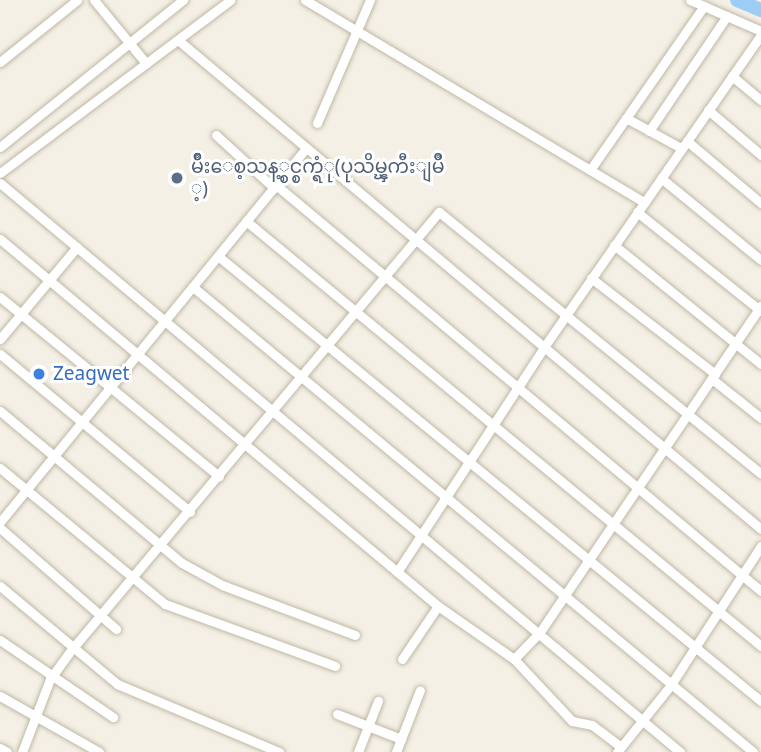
<!DOCTYPE html>
<html>
<head>
<meta charset="utf-8">
<style>
	body { margin:0 }
	#map { position:relative; width:761px; height:752px; overflow:hidden; background:#f4f0e5; font-family:"Noto Sans","Noto Sans Myanmar",sans-serif }
	div>[style] { position:absolute }
	.river>* { height:14px; margin:-7px; padding:0 7px; transform-origin:7px; border-radius:7px; background:#9ccef5 }
	.roads { filter:drop-shadow(0 0 2px #c0b8a7) drop-shadow(0 0 2px #c0b8a7) }
	.minor>* { height:9px; margin:-4.5px; padding:0 4.5px; transform-origin:4.5px; border-radius:4.5px; background:#fff }
	.dots>* { width:19px; height:19px; translate:-50% -50%; box-sizing:border-box; border:4px solid #fff; border-radius:50% }
	span { translate:-50% -50%; white-space:nowrap; text-align:center; line-height:1.15; -webkit-text-stroke:6px #fff; paint-order:stroke }
	.service-label { font-size:19px; color:#4e5e75 }
	.left { translate:0 -50%; text-align:left }
	.shop-label { font-size:19px; color:#366cbe }
</style>
</head>
<body>
<div id="map">
	<div class="river">
		<div style="left:737px;top:0;width:26px;rotate:23deg"></div>
	</div>
	<div class="roads">
		<div class="minor">
			<div style="left:94px;top:0;width:82px;rotate:50.5deg"></div>
			<div style="left:305px;top:0;width:395px;rotate:30.8deg"></div>
			<div style="left:690px;top:0;width:77px;rotate:23.6deg"></div>
			<div style="left:178px;top:40px;width:761px;rotate:39.99deg"></div>
			<div style="left:0;top:62px;width:99px;rotate:-38.8deg"></div>
			<div style="left:732px;top:76px;width:38px;rotate:40deg"></div>
			<div style="left:708px;top:110px;width:70px;rotate:40.3deg"></div>
			<div style="left:626px;top:118px;width:63px;rotate:28.6deg"></div>
			<div style="left:317px;top:123px;width:134px;rotate:-66.7deg"></div>
			<div style="left:649px;top:131px;width:139px;rotate:-55.9deg"></div>
			<div style="left:216px;top:135px;width:79px;rotate:42.4deg"></div>
			<div style="left:687px;top:141px;width:97px;rotate:40deg"></div>
			<div style="left:0;top:147px;width:235px;rotate:-38.8deg"></div>
			<div style="left:590px;top:170px;width:200px;rotate:-55.2deg"></div>
			<div style="left:0;top:173px;width:288px;rotate:-36.9deg"></div>
			<div style="left:661px;top:178px;width:129px;rotate:39.4deg"></div>
			<div style="left:0;top:183px;width:887px;rotate:39.92deg"></div>
			<div style="left:276px;top:185px;width:633px;rotate:39.93deg"></div>
			<div style="left:637px;top:212px;width:159px;rotate:38.6deg"></div>
			<div style="left:246px;top:221px;width:668px;rotate:39.53deg"></div>
			<div style="left:0;top:239px;width:571px;rotate:39.96deg"></div>
			<div style="left:438px;top:606px;width:93px;rotate:34.9deg"></div>
			<div style="left:514px;top:659px;width:85px;rotate:46.9deg"></div>
			<div style="left:572px;top:721px;width:20px;rotate:11deg"></div>
			<div style="left:592px;top:725px;width:35px;rotate:37deg"></div>
			<div style="left:614px;top:245px;width:189px;rotate:39deg"></div>
			<div style="left:218px;top:256px;width:702px;rotate:39.34deg"></div>
			<div style="left:591px;top:278px;width:157px;rotate:37.7deg"></div>
			<div style="left:193px;top:287px;width:728px;rotate:39.7deg"></div>
			<div style="left:0;top:297px;width:283px;rotate:39.3deg"></div>
			<div style="left:0;top:339px;width:120px;rotate:-50.1deg"></div>
			<div style="left:0;top:354px;width:247px;rotate:39.7deg"></div>
			<div style="left:712px;top:379px;width:63px;rotate:38.5deg"></div>
			<div style="left:0;top:411px;width:237px;rotate:39.9deg"></div>
			<div style="left:182px;top:563px;width:46px;rotate:28.8deg"></div>
			<div style="left:222px;top:585px;width:142px;rotate:20.6deg"></div>
			<div style="left:0;top:468px;width:214px;rotate:39.5deg"></div>
			<div style="left:165px;top:604px;width:181px;rotate:20deg"></div>
			<div style="left:0;top:522px;width:482px;rotate:-50.7deg"></div>
			<div style="left:0;top:528px;width:154px;rotate:41deg"></div>
			<div style="left:397px;top:572px;width:269px;rotate:-56.8deg"></div>
			<div style="left:544px;top:347px;width:380px;rotate:-55.2deg"></div>
			<div style="left:0;top:586px;width:153px;rotate:39.9deg"></div>
			<div style="left:117px;top:684px;width:176px;rotate:22.8deg"></div>
			<div style="left:0;top:640px;width:137px;rotate:34.3deg"></div>
			<div style="left:402px;top:659px;width:64px;rotate:-55.8deg"></div>
			<div style="left:514px;top:659px;width:37px;rotate:-46deg"></div>
			<div style="left:540px;top:632px;width:394px;rotate:-55.9deg"></div>
			<div style="left:0;top:696px;width:114px;rotate:29.5deg"></div>
			<div style="left:337px;top:714px;width:69px;rotate:21.3deg"></div>
			<div style="left:0;top:748px;width:8px;rotate:30deg"></div>
			<div style="left:22px;top:752px;width:78px;rotate:-69deg"></div>
			<div style="left:50px;top:679px;width:37px;rotate:-54deg"></div>
			<div style="left:72px;top:649px;width:571px;rotate:-49.98deg"></div>
			<div style="left:439px;top:212px;width:415px;rotate:39.1deg"></div>
			<div style="left:358px;top:752px;width:55px;rotate:-68.6deg"></div>
			<div style="left:396px;top:752px;width:66px;rotate:-68.8deg"></div>
			<div style="left:617px;top:752px;width:85px;rotate:-51.2deg"></div>
			<div style="left:670px;top:686px;width:167px;rotate:-57deg"></div>
		</div>
	</div>
	<div class="dots">
		<div style="left:177px;top:178px;background:#5c6f8a"></div>
		<div style="left:39px;top:374px;background:#3f7fe0"></div>
	</div>
	<div class="service-label">
		<span class="left" style="left:191px;top:178px">မ်ိဳးေစ့သန့္စင္စက္ရံု(ပုသိမ္ၾကီးျမိဳ<br>့)</span>
	</div>
	<div class="shop-label">
		<span class="left" style="left:53px;top:374px">Zeagwet</span>
	</div>
</div>
</body>
</html>
